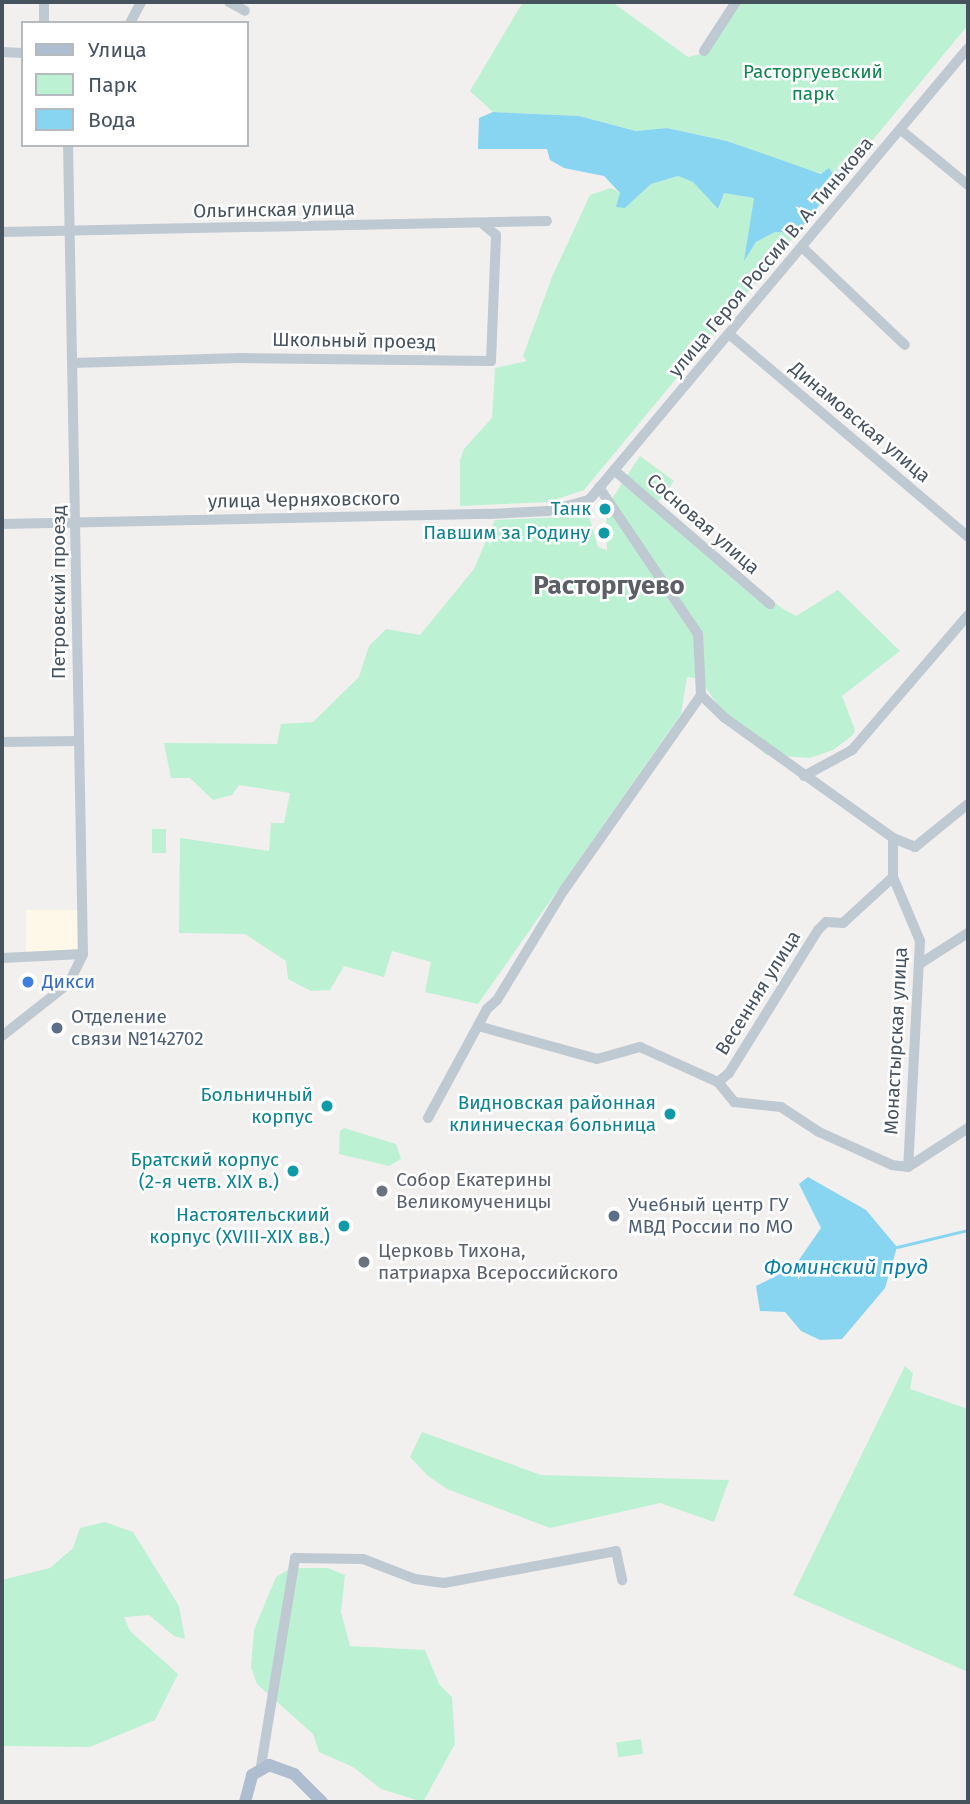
<!DOCTYPE html>
<html>
<head>
<meta charset="utf-8">
<style>
	body { margin:0 }
	#map { position:relative; width:970px; height:1804px; overflow:hidden; background:#f2efef; font-family:"Fira Sans",sans-serif }
	div>[style] { position:absolute }
	.commercial>* { inset:0; background:#fdf8e8; transform-origin:0 0 }
	.green>* { inset:0; background:#bcf1d3; transform-origin:0 0 }
	.water>* { inset:0; background:#87d5f0 }
	.stream>* { height:2.5px; margin:-1.25px; padding:0 1.25px; transform-origin:1.25px; border-radius:1.25px; background:#87d5f0 }
	.minor>* { height:10px; margin:-5px; padding:0 5px; transform-origin:5px; border-radius:5px; background:#bfc9d2 }
	.major>* { height:12px; margin:-6px; padding:0 6px; transform-origin:6px; border-radius:6px; background:#aebdcf }
	.dots>* { width:19px; height:19px; translate:-50% -50%; box-sizing:border-box; border:4px solid #fff; border-radius:50% }
	span { translate:-50% -50%; white-space:nowrap; text-align:center; line-height:1.15; -webkit-text-stroke:5px #fff; paint-order:stroke }
	.park-label { font-size:19px; color:#138451 }
	.street-label { font-size:19px; color:#46525e }
	.culture-label { font-size:19px; color:#0d838f }
	.right { translate:-100% -50%; text-align:right }
	.shop-label { font-size:19px; color:#366cbe }
	.left { translate:0 -50%; text-align:left }
	.service-label { font-size:19px; color:#4e5e75 }
	.worship-label { font-size:19px; color:#5b616d }
	.water-label { font-size:21px; color:#077faa; font-style:italic }
	.district-label { font-size:26px; color:#5c5f65; font-weight:700 }
	.frame { position:absolute; inset:0; border:4px solid #46525e; pointer-events:none }
	.legend { position:absolute; left:21px; top:21px; width:228px; height:126px; box-sizing:border-box; background:#fff; border:2px solid #b5babf; margin:0; padding:9px 12px; list-style:none; font-size:21px; color:#46525e }
	.legend li { display:flex; align-items:center; gap:14px; height:35px }
	.legend b { width:35px; border:2px solid #b5babf }
</style>
</head>
<body>
<div id="map">
	<div class="commercial">
		<div style="left:26px;top:910px;width:51px;height:44px"></div>
	</div>
	<div class="green">
		<div style="clip-path:polygon(523px 2px,612px 2px,688px 57px,705px 53px,739px 2px,968px 2px,968px 25px,838px 182px,837px 177px,781px 163px,728px 141px,667px 128px,637px 131px,579px 116px,493px 112px,470px 91px)"></div>
		<div style="clip-path:polygon(678px 176px,693px 182px,718px 209px,724px 192px,754px 198px,745px 259px,756px 242px,775px 232px,797px 233px,584px 490px,548px 502px,460px 506px,460px 460px,464px 449px,492px 418px,495px 368px,527px 361px,523px 356px,552px 277px,590px 195px,611px 188px,620px 193px,625px 208px,651px 184px)"></div>
		<div style="clip-path:polygon(640px 456px,674px 481px,654px 507px,783px 609px,796px 616px,838px 590px,900px 651px,842px 696px,855px 730px,853px 735px,833px 750px,810px 758px,766px 755px,725px 716px,700px 679px,687px 677px,681px 714px,478px 1004px,425px 992px,431px 962px,392px 951px,384px 977px,344px 966px,330px 990px,311px 991px,288px 979px,286px 961px,245px 934px,179px 933px,180px 838px,269px 851px,271px 823px,284px 823px,290px 793px,239px 785px,232px 795px,213px 800px,190px 778px,171px 778px,164px 743px,277px 744px,281px 724px,313px 722px,359px 677px,369px 646px,386px 629px,420px 635px,474px 569px,495px 520px,589px 516px,598px 547px,607px 550px,606px 508px)"></div>
		<div style="left:152px;top:829px;width:14px;height:24px"></div>
		<div style="clip-path:polygon(344px 1128px,396px 1144px,401px 1159px,389px 1166px,339px 1154px,340px 1131px)"></div>
		<div style="clip-path:polygon(905px 1366px,913px 1373px,910px 1389px,968px 1409px,968px 1672px,793px 1595px)"></div>
		<div style="clip-path:polygon(422px 1432px,541px 1475px,729px 1480px,714px 1522px,660px 1503px,550px 1528px,447px 1489px,427px 1475px,410px 1457px)"></div>
		<div style="clip-path:polygon(105px 1522px,133px 1532px,179px 1606px,185px 1639px,174px 1636px,149px 1615px,124px 1617px,130px 1631px,178px 1674px,155px 1720px,90px 1747px,2px 1746px,2px 1580px,50px 1568px,73px 1548px,80px 1528px)"></div>
		<div style="clip-path:polygon(291px 1568px,328px 1568px,345px 1575px,341px 1612px,350px 1646px,425px 1650px,439px 1684px,452px 1697px,455px 1744px,423px 1802px,381px 1789px,353px 1767px,319px 1752px,313px 1734px,257px 1684px,251px 1667px,254px 1630px,276px 1577px)"></div>
		<div style="left:641px;top:1739px;width:15px;height:25px;rotate:82deg"></div>
	</div>
	<div class="water">
		<div style="clip-path:polygon(493px 112px,579px 116px,636px 131px,667px 128px,727px 141px,821px 174px,829px 168px,838px 182px,797px 233px,775px 232px,756px 242px,744px 261px,754px 198px,724px 193px,718px 209px,693px 182px,678px 176px,651px 184px,625px 208px,616px 207px,620px 193px,604px 176px,564px 168px,550px 160px,547px 149px,478px 149px,479px 118px)"></div>
		<div style="clip-path:polygon(808px 1177px,866px 1210px,897px 1247px,885px 1288px,842px 1339px,820px 1340px,801px 1331px,785px 1312px,760px 1311px,756px 1286px,794px 1267px,821px 1228px,799px 1184px)"></div>
	</div>
	<div class="stream">
		<div style="left:897px;top:1247px;width:73px;rotate:-13.5deg"></div>
	</div>
	<div class="minor">
		<div style="left:44px;top:2px;width:21px;rotate:90deg"></div>
		<div style="left:229px;top:2px;width:18px;rotate:29deg"></div>
		<div style="left:130px;top:23px;width:24px;rotate:-62deg"></div>
		<div style="left:704px;top:51px;width:59px;rotate:-56.9deg"></div>
		<div style="left:2px;top:52px;width:21px;rotate:3deg"></div>
		<div style="left:901px;top:130px;width:87px;rotate:39.4deg"></div>
		<div style="left:2px;top:232px;width:545px;rotate:-1.16deg"></div>
		<div style="left:802px;top:247px;width:142px;rotate:43.6deg"></div>
		<div style="left:729px;top:334px;width:314px;rotate:40.3deg"></div>
		<div style="left:73px;top:363px;width:168px;rotate:-1.7deg"></div>
		<div style="left:241px;top:358px;width:250px;rotate:0.7deg"></div>
		<div style="left:491px;top:361px;width:126px;rotate:-87.7deg"></div>
		<div style="left:496px;top:235px;width:16px;rotate:-140deg"></div>
		<div style="left:614px;top:470px;width:206px;rotate:40.7deg"></div>
		<div style="left:2px;top:524px;width:487px;rotate:-1.2deg"></div>
		<div style="left:489px;top:514px;width:59px;rotate:-2.9deg"></div>
		<div style="left:548px;top:511px;width:42px;rotate:-15deg"></div>
		<div style="left:589px;top:500px;width:590px;rotate:-50.02deg"></div>
		<div style="left:701px;top:695px;width:33px;rotate:44deg"></div>
		<div style="left:725px;top:718px;width:206px;rotate:35.5deg"></div>
		<div style="left:893px;top:838px;width:24px;rotate:22deg"></div>
		<div style="left:915px;top:847px;width:68px;rotate:-39.1deg"></div>
		<div style="left:2px;top:742px;width:74px;rotate:-0.8deg"></div>
		<div style="left:804px;top:776px;width:55px;rotate:-28.4deg"></div>
		<div style="left:852px;top:750px;width:178px;rotate:-49.3deg"></div>
		<div style="left:893px;top:838px;width:39px;rotate:90deg"></div>
		<div style="left:893px;top:877px;width:69px;rotate:67.1deg"></div>
		<div style="left:920px;top:941px;width:226px;rotate:93deg"></div>
		<div style="left:2px;top:958px;width:81px;rotate:-2.8deg"></div>
		<div style="left:921px;top:963px;width:56px;rotate:-32.6deg"></div>
		<div style="left:478px;top:1026px;width:123px;rotate:15.5deg"></div>
		<div style="left:597px;top:1059px;width:45px;rotate:-15.6deg"></div>
		<div style="left:640px;top:1047px;width:85px;rotate:24.2deg"></div>
		<div style="left:718px;top:1082px;width:26px;rotate:51deg"></div>
		<div style="left:734px;top:1102px;width:47px;rotate:6.1deg"></div>
		<div style="left:781px;top:1107px;width:45px;rotate:33.3deg"></div>
		<div style="left:819px;top:1132px;width:80px;rotate:24.3deg"></div>
		<div style="left:892px;top:1165px;width:16px;rotate:7deg"></div>
		<div style="left:908px;top:1167px;width:72px;rotate:-33deg"></div>
		<div style="left:2px;top:1036px;width:85px;rotate:-38.3deg"></div>
		<div style="left:69px;top:983px;width:32px;rotate:-64deg"></div>
		<div style="left:83px;top:954px;width:809px;rotate:-91.06deg"></div>
		<div style="left:718px;top:1082px;width:14px;rotate:-39deg"></div>
		<div style="left:729px;top:1073px;width:168px;rotate:-58.1deg"></div>
		<div style="left:818px;top:930px;width:11px;rotate:-45deg"></div>
		<div style="left:826px;top:922px;width:17px;rotate:3deg"></div>
		<div style="left:843px;top:923px;width:68px;rotate:-42.6deg"></div>
		<div style="left:428px;top:1118px;width:124px;rotate:-61.6deg"></div>
		<div style="left:487px;top:1009px;width:13px;rotate:-42deg"></div>
		<div style="left:497px;top:1000px;width:129px;rotate:-58.7deg"></div>
		<div style="left:564px;top:890px;width:238px;rotate:-54.9deg"></div>
		<div style="left:701px;top:695px;width:61px;rotate:-92.8deg"></div>
		<div style="left:698px;top:634px;width:177px;rotate:-124deg"></div>
		<div style="left:261px;top:1766px;width:211px;rotate:-80.7deg"></div>
		<div style="left:295px;top:1558px;width:68px;rotate:0.8deg"></div>
		<div style="left:363px;top:1559px;width:56px;rotate:21deg"></div>
		<div style="left:415px;top:1579px;width:29px;rotate:8deg"></div>
		<div style="left:444px;top:1583px;width:175px;rotate:-10.5deg"></div>
		<div style="left:616px;top:1551px;width:30px;rotate:78deg"></div>
	</div>
	<div class="major">
		<div style="left:245px;top:1802px;width:28px;rotate:-75deg"></div>
		<div style="left:252px;top:1775px;width:20px;rotate:-30deg"></div>
		<div style="left:269px;top:1765px;width:27px;rotate:20deg"></div>
		<div style="left:294px;top:1774px;width:40px;rotate:45deg"></div>
	</div>
	<div class="dots">
		<div style="left:605px;top:509px;background:#0f9aa8"></div>
		<div style="left:604px;top:533px;background:#0f9aa8"></div>
		<div style="left:28px;top:982px;background:#3f7fe0"></div>
		<div style="left:57px;top:1028px;background:#5c6f8a"></div>
		<div style="left:327px;top:1106px;background:#0f9aa8"></div>
		<div style="left:670px;top:1114px;background:#0f9aa8"></div>
		<div style="left:293px;top:1171px;background:#0f9aa8"></div>
		<div style="left:382px;top:1191px;background:#6b7280"></div>
		<div style="left:614px;top:1216px;background:#5c6f8a"></div>
		<div style="left:344px;top:1226px;background:#0f9aa8"></div>
		<div style="left:364px;top:1262px;background:#6b7280"></div>
	</div>
	<div class="park-label">
		<span style="left:813px;top:83px">Расторгуевский<br>парк</span>
	</div>
	<div class="street-label">
		<span style="left:274px;top:210px;rotate:-1deg">Ольгинская улица</span>
		<span style="left:771px;top:257px;rotate:-50deg">улица Героя России В. А. Тинькова</span>
		<span style="left:354px;top:341px;rotate:1deg">Школьный проезд</span>
		<span style="left:860px;top:422px;rotate:40deg">Динамовская улица</span>
		<span style="left:304px;top:500px;rotate:-1deg">улица Черняховского</span>
		<span style="left:703px;top:524px;rotate:41deg">Сосновая улица</span>
		<span style="left:59px;top:592px;rotate:-90deg">Петровский проезд</span>
		<span style="left:758px;top:993px;rotate:-58deg">Весенняя улица</span>
		<span style="left:896px;top:1041px;rotate:-87deg">Монастырская улица</span>
	</div>
	<div class="culture-label">
		<span class="right" style="left:591px;top:509px">Танк</span>
		<span class="right" style="left:590px;top:533px">Павшим за Родину</span>
		<span class="right" style="left:313px;top:1106px">Больничный<br>корпус</span>
		<span class="right" style="left:656px;top:1114px">Видновская районная<br>клиническая больница</span>
		<span class="right" style="left:279px;top:1171px">Братский корпус<br>(2-я четв. XIX в.)</span>
		<span class="right" style="left:330px;top:1226px">Настоятельскиий<br>корпус (XVIII-XIX вв.)</span>
	</div>
	<div class="shop-label">
		<span class="left" style="left:42px;top:982px">Дикси</span>
	</div>
	<div class="service-label">
		<span class="left" style="left:71px;top:1028px">Отделение<br>связи №142702</span>
		<span class="left" style="left:628px;top:1216px">Учебный центр ГУ<br>МВД России по МО</span>
	</div>
	<div class="worship-label">
		<span class="left" style="left:396px;top:1191px">Собор Екатерины<br>Великомученицы</span>
		<span class="left" style="left:378px;top:1262px">Церковь Тихона,<br>патриарха Всероссийского</span>
	</div>
	<div class="water-label">
		<span style="left:846px;top:1267px">Фоминский пруд</span>
	</div>
	<div class="district-label">
		<span style="left:609px;top:586px">Расторгуево</span>
	</div>
	<div class="frame"></div>
	<ul class="legend">
	<li><b style="height:9px;background:#aebdcf"></b>Улица</li>
	<li><b style="height:19px;background:#bcf1d3"></b>Парк</li>
	<li><b style="height:19px;background:#87d5f0"></b>Вода</li>
	</ul>
</div>
</body>
</html>
